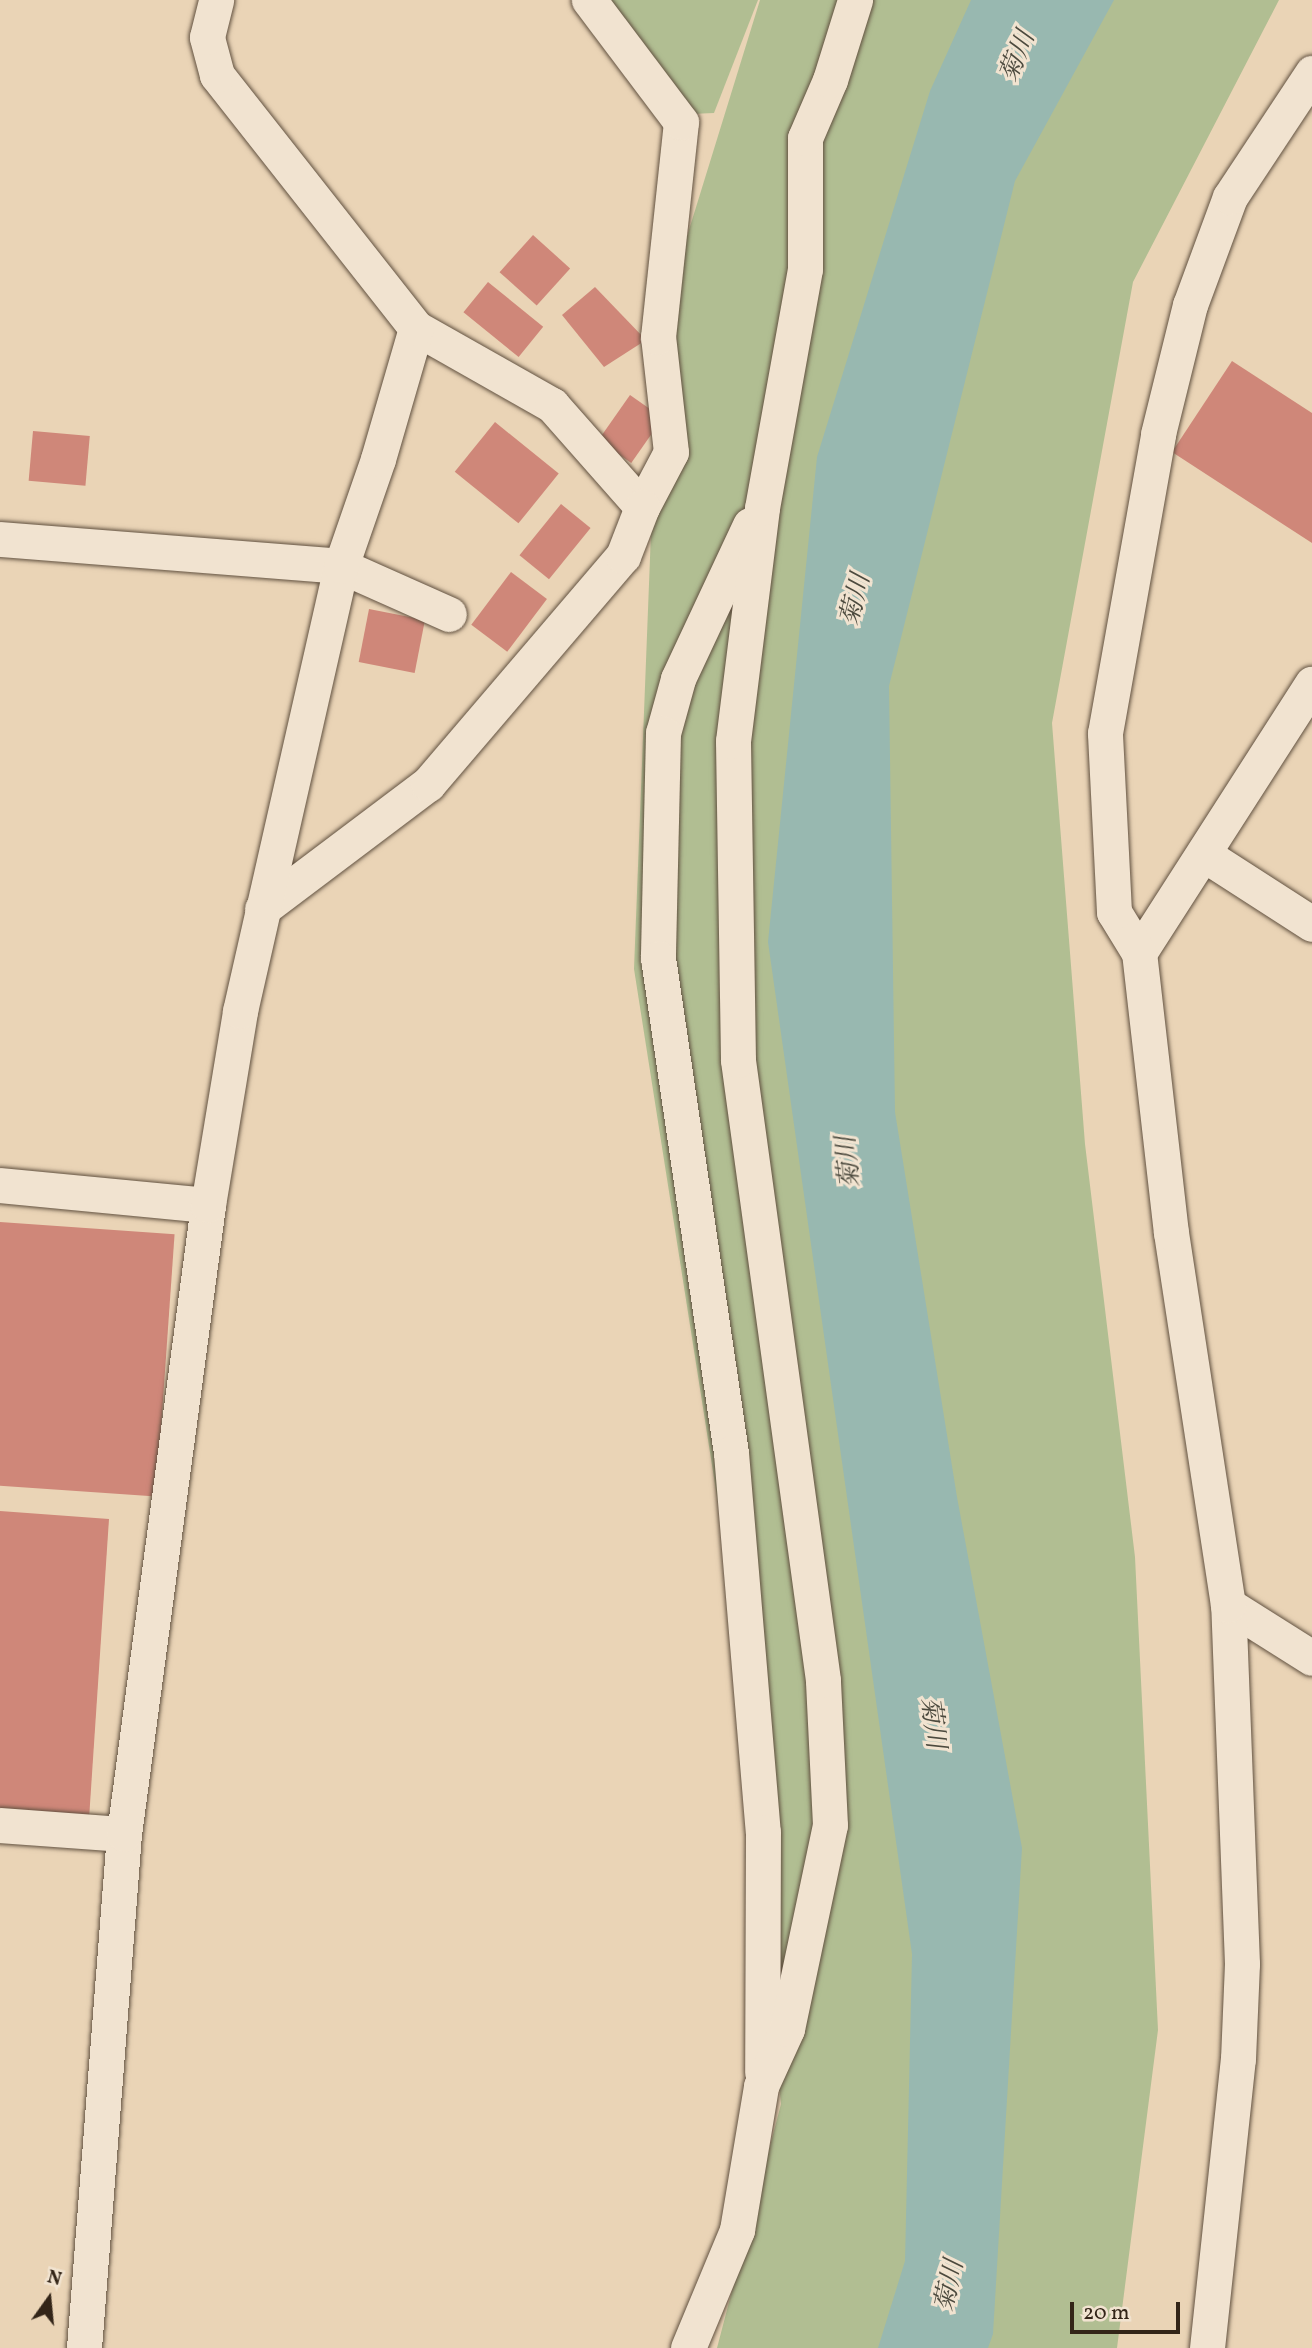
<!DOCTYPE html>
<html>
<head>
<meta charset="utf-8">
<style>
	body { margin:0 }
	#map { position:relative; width:1312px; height:2348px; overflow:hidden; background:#ead4b6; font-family:Vollkorn,"Noto Serif JP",serif }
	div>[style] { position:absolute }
	.green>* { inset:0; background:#b1be92 }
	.water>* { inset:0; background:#98b8b0 }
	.building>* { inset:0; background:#cf8779; transform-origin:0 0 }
	.roads { filter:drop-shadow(0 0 2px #615140) drop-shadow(0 0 2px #615140) }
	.minor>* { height:35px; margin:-17.5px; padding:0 17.5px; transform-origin:17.5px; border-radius:17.5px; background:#f1e3d0 }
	span { translate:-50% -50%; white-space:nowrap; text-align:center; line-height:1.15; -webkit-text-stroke:6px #f1e3d0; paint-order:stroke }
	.water-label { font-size:26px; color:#4c4a3e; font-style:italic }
	.north { position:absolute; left:14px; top:2264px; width:70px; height:70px; -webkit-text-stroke:5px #f1e3d0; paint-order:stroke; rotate:15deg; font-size:19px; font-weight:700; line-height:28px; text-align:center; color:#332518 }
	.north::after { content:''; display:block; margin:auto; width:24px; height:32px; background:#332518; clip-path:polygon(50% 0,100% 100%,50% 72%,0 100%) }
	.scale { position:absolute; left:1070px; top:2302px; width:110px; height:32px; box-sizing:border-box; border:4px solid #332518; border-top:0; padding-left:9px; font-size:21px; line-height:24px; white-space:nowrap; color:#332518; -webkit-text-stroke:5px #f1e3d0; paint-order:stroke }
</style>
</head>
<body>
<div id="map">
	<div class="green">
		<div style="clip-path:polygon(604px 0,758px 0,714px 113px,691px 114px)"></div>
		<div style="clip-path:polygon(760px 0,1279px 0,1133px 282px,1052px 723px,1085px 1144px,1135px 1557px,1158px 2030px,1117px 2348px,717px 2348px,781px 2104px,720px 1516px,634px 969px,659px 327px)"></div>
	</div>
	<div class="water">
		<div style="clip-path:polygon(971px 0,1114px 0,1015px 181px,889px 686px,895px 1112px,957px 1497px,1022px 1848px,993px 2334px,988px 2348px,878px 2348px,905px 2261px,912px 1954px,768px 942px,817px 457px,930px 91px)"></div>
	</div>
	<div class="building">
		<div style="left:533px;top:235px;width:50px;height:50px;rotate:42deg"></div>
		<div style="left:488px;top:282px;width:71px;height:39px;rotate:39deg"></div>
		<div style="clip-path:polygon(595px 287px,646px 340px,604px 367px,562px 315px)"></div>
		<div style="clip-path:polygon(1232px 361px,1312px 413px,1312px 543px,1172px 452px)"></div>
		<div style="left:630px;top:395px;width:40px;height:55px;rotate:35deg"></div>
		<div style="left:495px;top:422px;width:82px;height:64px;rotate:39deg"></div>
		<div style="left:33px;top:431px;width:57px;height:50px;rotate:5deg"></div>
		<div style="left:561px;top:504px;width:38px;height:66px;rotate:39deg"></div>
		<div style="left:511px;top:572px;width:45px;height:66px;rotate:37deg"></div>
		<div style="left:369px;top:609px;width:57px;height:54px;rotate:11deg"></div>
		<div style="left:0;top:1222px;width:175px;height:263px;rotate:4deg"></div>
		<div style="clip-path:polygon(0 1511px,109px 1519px,89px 1819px,0 1813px)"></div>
	</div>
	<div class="roads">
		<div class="minor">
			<div style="left:416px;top:328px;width:156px;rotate:29.5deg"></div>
			<div style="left:552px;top:405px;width:136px;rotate:48.6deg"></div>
			<div style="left:642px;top:507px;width:62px;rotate:-62.2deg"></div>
			<div style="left:671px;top:452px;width:116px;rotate:-96.4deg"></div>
			<div style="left:658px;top:337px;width:216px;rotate:-83.9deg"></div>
			<div style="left:681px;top:122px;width:153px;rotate:-127deg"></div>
			<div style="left:750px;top:525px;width:170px;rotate:115.1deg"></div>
			<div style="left:678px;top:679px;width:56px;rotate:105.5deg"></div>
			<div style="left:663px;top:733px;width:225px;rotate:91.3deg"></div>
			<div style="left:658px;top:958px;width:500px;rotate:81.61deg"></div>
			<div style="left:731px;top:1453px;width:380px;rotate:85.2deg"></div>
			<div style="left:763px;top:1832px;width:240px;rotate:90.2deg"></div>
			<div style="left:0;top:539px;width:342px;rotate:4.5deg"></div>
			<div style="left:341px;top:566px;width:118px;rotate:24deg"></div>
			<div style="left:1205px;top:855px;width:127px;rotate:32.8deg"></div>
			<div style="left:262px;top:909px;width:208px;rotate:-37deg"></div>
			<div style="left:428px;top:784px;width:300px;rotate:-49.5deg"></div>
			<div style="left:623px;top:556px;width:53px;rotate:-68.8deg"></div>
			<div style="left:1139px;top:953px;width:320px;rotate:-57.3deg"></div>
			<div style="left:0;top:1185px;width:209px;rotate:5.5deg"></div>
			<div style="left:1228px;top:1605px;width:99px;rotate:32.2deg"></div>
			<div style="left:0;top:1825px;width:124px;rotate:4.2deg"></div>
			<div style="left:84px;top:2348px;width:516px;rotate:-85.55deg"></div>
			<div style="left:124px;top:1834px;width:635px;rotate:-82.39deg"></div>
			<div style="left:208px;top:1205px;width:197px;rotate:-80.6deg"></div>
			<div style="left:240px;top:1011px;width:456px;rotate:-77.2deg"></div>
			<div style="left:341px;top:566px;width:113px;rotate:-70.9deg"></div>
			<div style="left:378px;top:459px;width:136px;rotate:-73.8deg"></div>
			<div style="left:416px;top:328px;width:322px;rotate:-128.2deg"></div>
			<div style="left:217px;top:75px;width:39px;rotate:-105deg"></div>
			<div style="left:207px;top:37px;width:38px;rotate:-76deg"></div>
			<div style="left:688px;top:2348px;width:128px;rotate:-67.4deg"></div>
			<div style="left:737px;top:2230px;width:146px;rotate:-80.5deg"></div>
			<div style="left:761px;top:2086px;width:63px;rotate:-65.5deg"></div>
			<div style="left:787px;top:2029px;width:208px;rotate:-78.1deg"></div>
			<div style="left:830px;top:1825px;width:145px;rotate:-92.8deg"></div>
			<div style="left:823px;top:1680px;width:626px;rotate:-97.81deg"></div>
			<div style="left:738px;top:1060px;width:319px;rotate:-90.9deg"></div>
			<div style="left:733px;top:741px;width:235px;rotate:-82.9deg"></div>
			<div style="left:762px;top:508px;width:243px;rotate:-79.8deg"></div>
			<div style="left:805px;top:269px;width:131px;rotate:-90deg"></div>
			<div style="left:805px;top:138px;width:63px;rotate:-66.7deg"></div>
			<div style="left:830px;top:80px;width:84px;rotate:-72.6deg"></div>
			<div style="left:1207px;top:2348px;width:291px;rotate:-83.9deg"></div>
			<div style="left:1238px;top:2059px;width:95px;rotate:-87.6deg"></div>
			<div style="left:1242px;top:1964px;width:359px;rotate:-92.2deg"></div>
			<div style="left:1228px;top:1605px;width:376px;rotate:-98.7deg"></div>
			<div style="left:1171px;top:1233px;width:282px;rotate:-96.5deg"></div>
			<div style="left:1139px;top:953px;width:48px;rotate:-121.4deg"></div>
			<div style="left:1114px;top:912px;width:179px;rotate:-92.9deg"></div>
			<div style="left:1105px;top:733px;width:304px;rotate:-79.9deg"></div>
			<div style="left:1158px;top:434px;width:133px;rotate:-76.1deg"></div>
			<div style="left:1190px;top:305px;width:115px;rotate:-69.7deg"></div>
			<div style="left:1230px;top:197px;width:149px;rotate:-56.5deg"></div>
		</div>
	</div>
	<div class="water-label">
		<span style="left:1019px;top:57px;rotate:-68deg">菊川</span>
		<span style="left:857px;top:600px;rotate:-76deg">菊川</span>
		<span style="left:850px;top:1162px;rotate:-96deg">菊川</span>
		<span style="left:931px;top:1723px;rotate:82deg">菊川</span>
		<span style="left:951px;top:2286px;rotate:-78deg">菊川</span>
	</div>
	<div class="north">N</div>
	<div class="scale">20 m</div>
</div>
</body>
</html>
